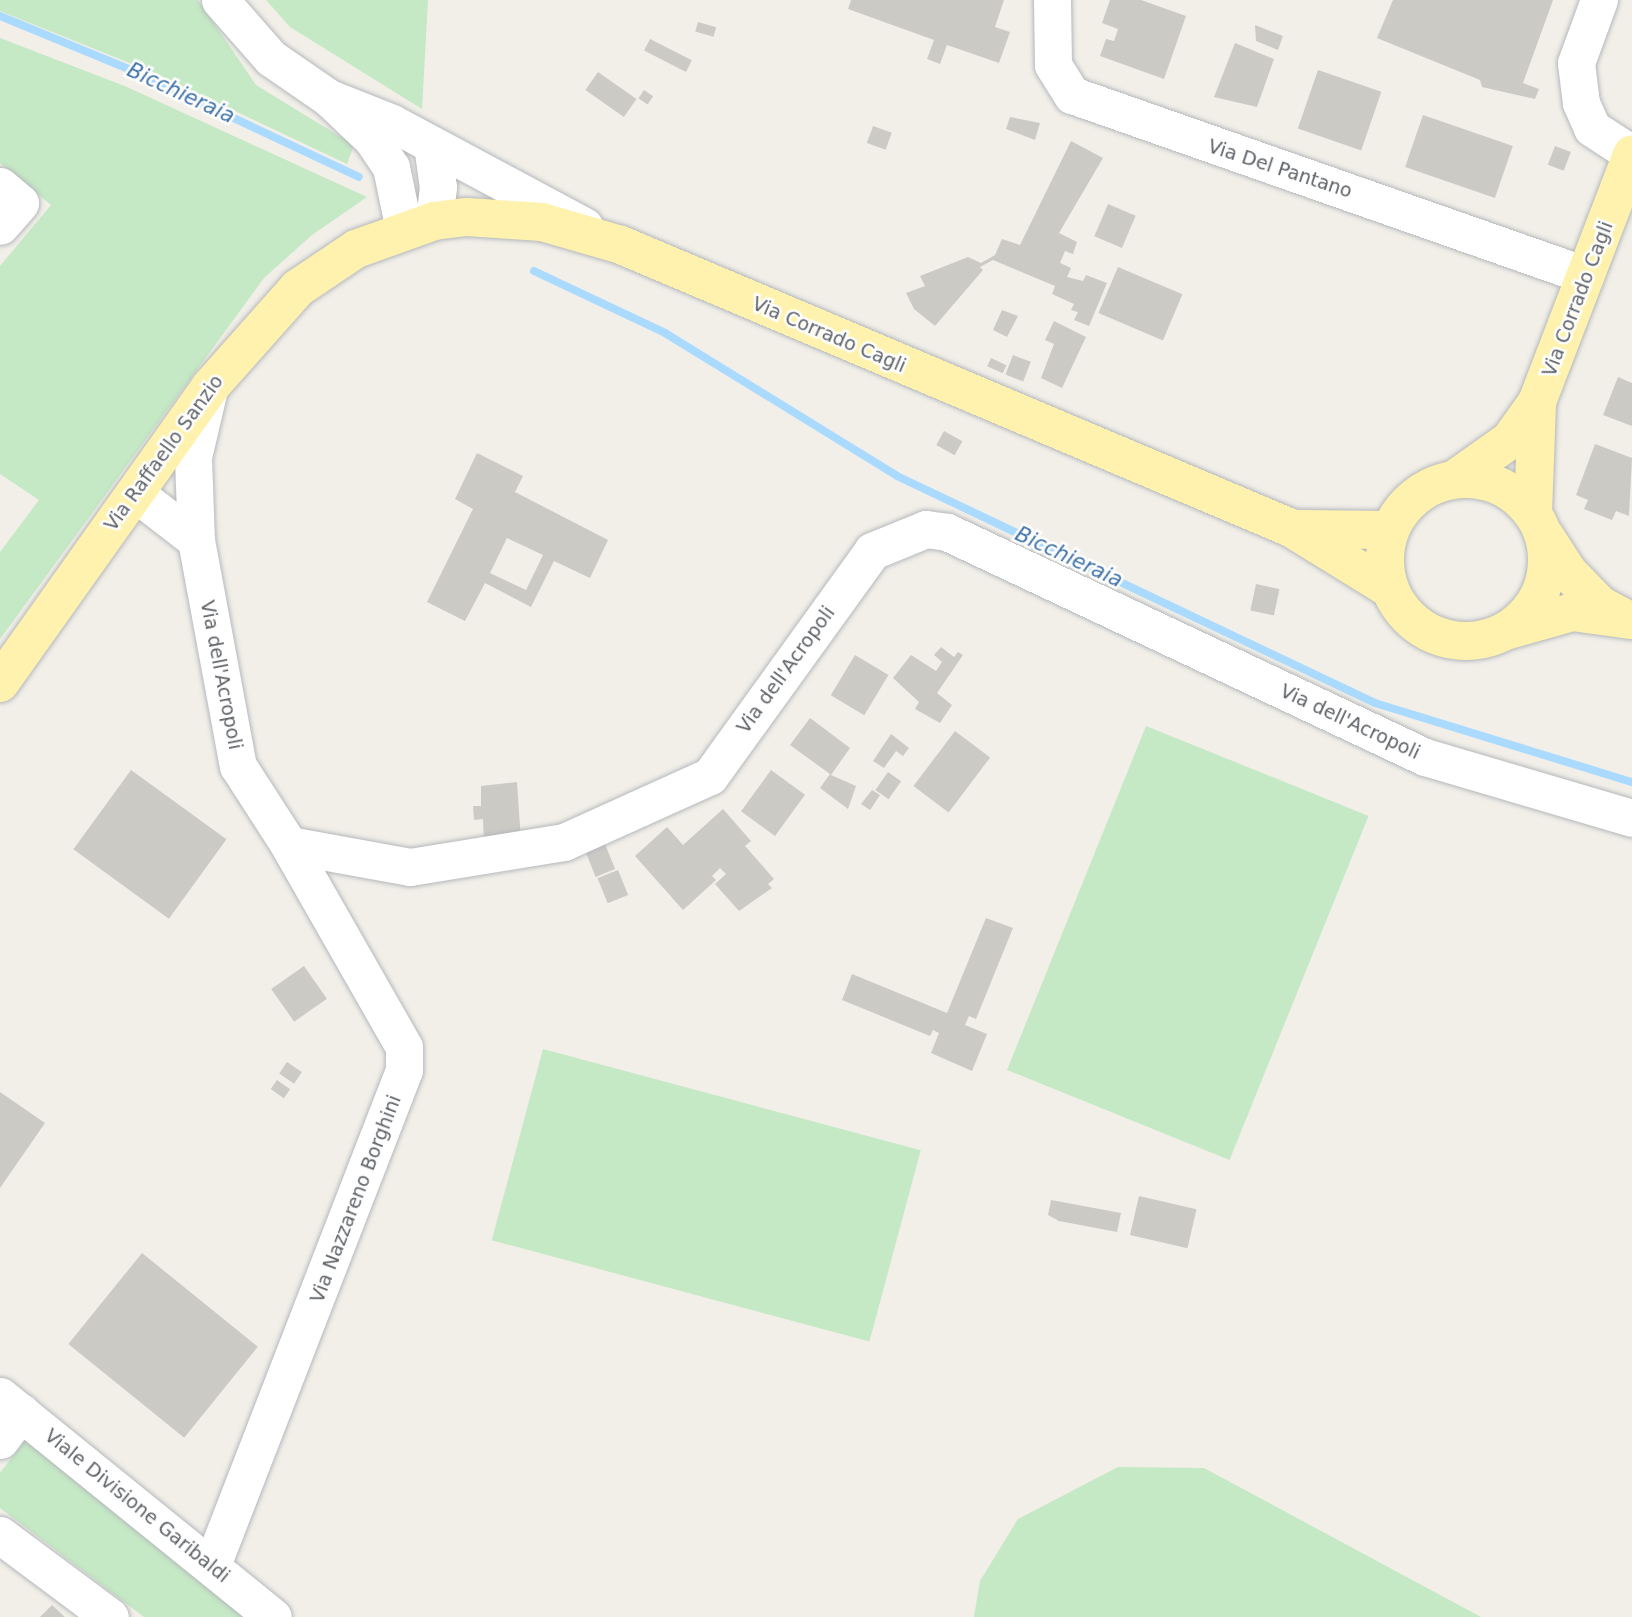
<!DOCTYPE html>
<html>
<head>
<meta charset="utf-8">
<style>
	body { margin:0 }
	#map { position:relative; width:1632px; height:1617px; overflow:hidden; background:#f1efe8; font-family:"DejaVu Sans",sans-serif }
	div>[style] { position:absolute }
	.green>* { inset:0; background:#c5e8c5; transform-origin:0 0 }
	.stream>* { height:8px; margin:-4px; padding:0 4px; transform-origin:4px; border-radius:4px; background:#aadaff }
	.building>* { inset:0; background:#cccac5; transform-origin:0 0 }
	.roads { filter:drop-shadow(0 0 2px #b5b8bc) drop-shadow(0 0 2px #b5b8bc) }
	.minor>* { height:37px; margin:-18.5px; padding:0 18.5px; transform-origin:18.5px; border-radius:18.5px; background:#fff }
	.major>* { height:38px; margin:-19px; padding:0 19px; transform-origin:19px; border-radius:19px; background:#fff2af }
	.major>.ring { margin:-19px; padding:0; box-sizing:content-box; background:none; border:38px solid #fff2af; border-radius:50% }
	span { translate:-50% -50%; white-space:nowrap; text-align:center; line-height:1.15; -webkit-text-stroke:5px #fff; paint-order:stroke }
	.street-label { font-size:19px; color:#5f6368 }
	.water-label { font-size:21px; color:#4174aa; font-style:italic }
</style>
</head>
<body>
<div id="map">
	<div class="green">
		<div style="clip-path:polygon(0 0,198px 0,256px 85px,354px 145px,347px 164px,157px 74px,0 11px)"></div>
		<div style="clip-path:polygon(266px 0,428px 0,422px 109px,290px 27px)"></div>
		<div style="clip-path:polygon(0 38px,127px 87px,367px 197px,312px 235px,264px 278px,0 639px,0 552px,39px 500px,0 474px,0 266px,51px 205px,0 163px)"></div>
		<div style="left:1146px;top:726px;width:240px;height:371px;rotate:22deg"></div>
		<div style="left:543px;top:1049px;width:391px;height:198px;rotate:15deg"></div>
		<div style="clip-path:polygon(28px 1436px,254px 1617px,144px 1617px,0 1508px,0 1473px)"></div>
		<div style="clip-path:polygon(1118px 1467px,1204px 1468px,1481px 1617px,974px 1617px,980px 1581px,1018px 1519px)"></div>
	</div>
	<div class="stream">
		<div style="left:0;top:16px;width:149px;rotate:22.4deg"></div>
		<div style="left:138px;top:73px;width:244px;rotate:25.2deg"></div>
		<div style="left:534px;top:271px;width:145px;rotate:25.3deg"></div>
		<div style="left:665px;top:333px;width:273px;rotate:31.6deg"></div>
		<div style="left:897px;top:476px;width:529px;rotate:25.4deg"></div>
		<div style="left:1375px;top:703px;width:269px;rotate:17.1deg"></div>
	</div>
	<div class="building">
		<div style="clip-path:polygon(851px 0,1004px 0,995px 27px,1010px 32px,999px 63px,947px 45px,940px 64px,927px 59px,934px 40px,848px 9px)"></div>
		<div style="clip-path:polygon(1110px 0,1141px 0,1186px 16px,1164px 79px,1100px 56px,1106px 39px,1114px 41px,1118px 29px,1102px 23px)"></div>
		<div style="clip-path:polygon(1393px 0,1553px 0,1523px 83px,1539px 89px,1535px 99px,1482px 87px,1480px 80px,1377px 38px)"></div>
		<div style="left:698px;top:22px;width:19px;height:10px;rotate:16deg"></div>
		<div style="clip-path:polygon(1255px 25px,1283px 36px,1278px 50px,1256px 41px)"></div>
		<div style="left:650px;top:39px;width:47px;height:13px;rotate:27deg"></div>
		<div style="clip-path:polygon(1235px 43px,1274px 59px,1257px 107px,1214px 97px)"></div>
		<div style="left:1318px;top:70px;width:67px;height:62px;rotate:19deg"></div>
		<div style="left:598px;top:72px;width:47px;height:22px;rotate:35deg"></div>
		<div style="left:644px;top:90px;width:11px;height:10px;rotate:34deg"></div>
		<div style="left:1423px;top:115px;width:95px;height:55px;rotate:19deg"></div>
		<div style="clip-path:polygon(1010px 117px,1040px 123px,1035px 140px,1006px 129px)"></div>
		<div style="left:873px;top:126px;width:20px;height:18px;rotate:20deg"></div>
		<div style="clip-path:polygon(1071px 141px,1103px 158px,1059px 233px,1077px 242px,1073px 254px,1065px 251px,1060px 263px,1071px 268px,1067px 277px,1083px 281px,1086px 275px,1107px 283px,1089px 326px,1074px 320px,1078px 312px,1071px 310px,1074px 304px,1052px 294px,1055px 286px,993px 260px,980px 267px,983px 270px,935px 326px,914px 309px,906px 293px,925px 286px,920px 276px,968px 257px,981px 263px,995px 255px,1002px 239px,1020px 245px)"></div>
		<div style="left:1555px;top:146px;width:17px;height:20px;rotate:21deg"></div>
		<div style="left:1108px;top:204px;width:30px;height:35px;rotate:23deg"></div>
		<div style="left:1118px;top:267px;width:70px;height:50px;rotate:23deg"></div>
		<div style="clip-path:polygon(1002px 310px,1018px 316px,1007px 337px,993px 330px)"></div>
		<div style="clip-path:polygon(1054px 321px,1086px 337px,1062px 388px,1041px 378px,1054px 344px,1045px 340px)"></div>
		<div style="left:1013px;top:355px;width:19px;height:21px;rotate:21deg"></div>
		<div style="left:991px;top:358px;width:17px;height:9px;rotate:25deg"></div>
		<div style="clip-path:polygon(1618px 377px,1632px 383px,1632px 426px,1603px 415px)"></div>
		<div style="left:944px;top:431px;width:21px;height:16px;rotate:29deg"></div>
		<div style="clip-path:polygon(1595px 444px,1632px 458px,1629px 516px,1616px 511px,1612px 520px,1584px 509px,1588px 500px,1576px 495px)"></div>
		<div style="clip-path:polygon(evenodd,477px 453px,523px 476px,515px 492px,608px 540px,590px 578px,554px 561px,531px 607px,485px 583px,465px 621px,427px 602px,473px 509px,455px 499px,477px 453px,507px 538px,543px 555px,526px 590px,490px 573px,507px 538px)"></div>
		<div style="left:1256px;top:584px;width:24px;height:27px;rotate:12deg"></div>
		<div style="clip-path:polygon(941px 647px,954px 657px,958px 652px,963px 655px,937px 693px,952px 705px,940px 723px,915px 709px,919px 702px,893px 678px,911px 655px,936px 671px,942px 662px,934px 655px)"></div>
		<div style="left:855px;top:655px;width:39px;height:47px;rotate:31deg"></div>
		<div style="clip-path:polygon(810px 718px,850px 748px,831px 775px,856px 786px,848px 809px,820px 788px,830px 774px,790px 745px)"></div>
		<div style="left:955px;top:731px;width:44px;height:69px;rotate:37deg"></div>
		<div style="clip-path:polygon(891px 734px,909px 748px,903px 756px,896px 751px,884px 768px,873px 761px)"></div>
		<div style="left:131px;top:770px;width:118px;height:98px;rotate:36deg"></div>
		<div style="left:771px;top:770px;width:42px;height:51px;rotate:36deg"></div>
		<div style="left:888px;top:772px;width:16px;height:22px;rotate:35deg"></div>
		<div style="clip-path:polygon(517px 782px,521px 841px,484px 843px,483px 819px,474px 820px,473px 806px,481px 806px,481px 786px)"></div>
		<div style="clip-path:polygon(872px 790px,880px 795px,870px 810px,861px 804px)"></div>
		<div style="clip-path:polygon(723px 809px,751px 841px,745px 846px,774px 879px,768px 884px,772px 888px,739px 911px,715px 884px,726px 874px,720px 868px,712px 876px,716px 880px,683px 910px,635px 856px,667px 827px,683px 845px)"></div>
		<div style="left:605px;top:844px;width:27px;height:21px;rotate:68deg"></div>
		<div style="left:618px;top:870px;width:27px;height:22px;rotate:68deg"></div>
		<div style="clip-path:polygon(986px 918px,1013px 928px,976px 1019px,969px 1016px,965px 1025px,987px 1034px,972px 1071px,931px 1053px,939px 1033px,933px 1030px,930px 1036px,842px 1000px,852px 974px,947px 1013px)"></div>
		<div style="left:304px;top:966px;width:40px;height:40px;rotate:55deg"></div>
		<div style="left:287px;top:1062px;width:18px;height:14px;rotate:34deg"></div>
		<div style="left:277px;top:1080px;width:16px;height:11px;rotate:35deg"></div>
		<div style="clip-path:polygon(0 1092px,45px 1123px,0 1188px)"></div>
		<div style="left:1139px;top:1196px;width:59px;height:40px;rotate:13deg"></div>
		<div style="clip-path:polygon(1051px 1200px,1121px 1213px,1117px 1232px,1059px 1221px,1048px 1215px)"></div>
		<div style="left:142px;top:1253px;width:149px;height:117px;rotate:39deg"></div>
		<div style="clip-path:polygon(52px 1605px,65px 1617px,40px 1617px)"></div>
	</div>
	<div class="roads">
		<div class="minor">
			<div style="left:220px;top:0;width:77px;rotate:48.7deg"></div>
			<div style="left:271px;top:58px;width:70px;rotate:34.6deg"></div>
			<div style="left:329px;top:98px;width:59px;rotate:43.6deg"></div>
			<div style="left:372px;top:139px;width:34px;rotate:56deg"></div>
			<div style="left:391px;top:167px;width:64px;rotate:78.3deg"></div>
			<div style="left:1052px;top:0;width:65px;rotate:89.1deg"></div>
			<div style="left:1053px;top:65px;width:36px;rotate:58deg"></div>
			<div style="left:1072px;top:95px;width:544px;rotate:19.33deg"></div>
			<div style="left:1599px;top:0;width:67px;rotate:110.1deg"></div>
			<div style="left:1576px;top:63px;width:40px;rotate:82.9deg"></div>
			<div style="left:1581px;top:103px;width:27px;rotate:66deg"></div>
			<div style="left:1592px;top:128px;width:48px;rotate:33deg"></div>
			<div style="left:329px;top:98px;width:68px;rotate:21.6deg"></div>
			<div style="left:392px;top:123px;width:218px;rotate:28.2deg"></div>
			<div style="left:432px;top:145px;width:42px;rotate:81.9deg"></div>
			<div style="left:438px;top:187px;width:34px;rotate:97deg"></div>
			<div style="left:0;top:186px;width:26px;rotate:40deg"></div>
			<div style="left:20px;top:203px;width:30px;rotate:131deg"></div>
			<div style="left:135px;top:493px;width:77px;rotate:37.6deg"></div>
			<div style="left:196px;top:540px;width:230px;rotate:79.5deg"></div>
			<div style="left:238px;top:766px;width:94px;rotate:57.2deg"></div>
			<div style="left:289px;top:845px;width:123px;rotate:10.3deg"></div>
			<div style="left:410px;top:867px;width:156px;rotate:-9.2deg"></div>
			<div style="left:564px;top:842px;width:160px;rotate:-24.3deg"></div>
			<div style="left:710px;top:776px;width:277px;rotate:-54.2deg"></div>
			<div style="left:872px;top:551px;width:58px;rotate:-22.2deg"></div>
			<div style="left:926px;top:529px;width:21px;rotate:8deg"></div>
			<div style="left:947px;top:532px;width:528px;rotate:25.21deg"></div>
			<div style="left:1425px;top:757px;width:216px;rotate:16.4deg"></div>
			<div style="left:196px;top:540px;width:83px;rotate:-92.1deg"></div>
			<div style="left:193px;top:457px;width:70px;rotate:-76.8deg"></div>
			<div style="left:0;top:1396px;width:351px;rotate:39deg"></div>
			<div style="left:0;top:1440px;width:35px;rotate:-53deg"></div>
			<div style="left:0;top:1535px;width:137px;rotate:36.7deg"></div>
			<div style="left:212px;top:1565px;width:531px;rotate:-68.8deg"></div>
			<div style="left:404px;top:1070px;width:23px;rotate:-90deg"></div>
			<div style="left:404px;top:1047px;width:232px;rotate:-119.7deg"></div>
		</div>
		<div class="major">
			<div class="ring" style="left:1385px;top:479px;width:124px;height:124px"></div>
			<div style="left:1455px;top:479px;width:67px;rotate:-35.3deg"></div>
			<div style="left:1510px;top:440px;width:47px;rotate:-54.6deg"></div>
			<div style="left:1537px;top:402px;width:265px;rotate:-69deg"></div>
			<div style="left:1533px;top:513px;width:111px;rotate:-87.9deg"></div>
			<div style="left:1301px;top:529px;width:88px;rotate:0.7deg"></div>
			<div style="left:1545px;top:536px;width:43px;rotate:57.4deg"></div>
			<div style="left:1568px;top:572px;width:46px;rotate:45.9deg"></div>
			<div style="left:1600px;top:605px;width:24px;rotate:28deg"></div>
			<div style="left:1509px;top:630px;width:66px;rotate:-15.9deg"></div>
			<div style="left:1572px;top:612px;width:61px;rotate:7.6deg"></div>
			<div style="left:0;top:683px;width:363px;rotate:-54.6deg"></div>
			<div style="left:210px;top:387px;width:132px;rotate:-48.4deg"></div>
			<div style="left:298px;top:288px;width:70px;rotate:-33.9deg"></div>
			<div style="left:356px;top:249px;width:83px;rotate:-19.7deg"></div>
			<div style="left:434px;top:221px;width:33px;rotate:-7deg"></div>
			<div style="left:467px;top:217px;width:75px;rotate:3.8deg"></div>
			<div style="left:542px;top:222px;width:82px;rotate:16.2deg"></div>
			<div style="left:621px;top:245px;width:727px;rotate:22.9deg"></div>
			<div style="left:1291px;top:528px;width:116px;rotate:31.6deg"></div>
		</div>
	</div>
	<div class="street-label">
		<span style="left:1280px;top:169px;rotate:18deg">Via Del Pantano</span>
		<span style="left:1578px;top:299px;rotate:-69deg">Via Corrado Cagli</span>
		<span style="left:829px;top:335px;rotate:23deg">Via Corrado Cagli</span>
		<span style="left:164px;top:453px;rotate:-54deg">Via Raffaello Sanzio</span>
		<span style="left:786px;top:670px;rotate:-54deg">Via dell'Acropoli</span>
		<span style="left:221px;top:675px;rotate:79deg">Via dell'Acropoli</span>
		<span style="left:1350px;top:722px;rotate:25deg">Via dell'Acropoli</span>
		<span style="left:356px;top:1199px;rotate:-69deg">Via Nazzareno Borghini</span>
		<span style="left:137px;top:1506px;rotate:39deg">Viale Divisione Garibaldi</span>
	</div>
	<div class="water-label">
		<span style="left:181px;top:93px;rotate:25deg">Bicchieraia</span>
		<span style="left:1069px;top:557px;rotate:25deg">Bicchieraia</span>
	</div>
</div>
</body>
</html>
